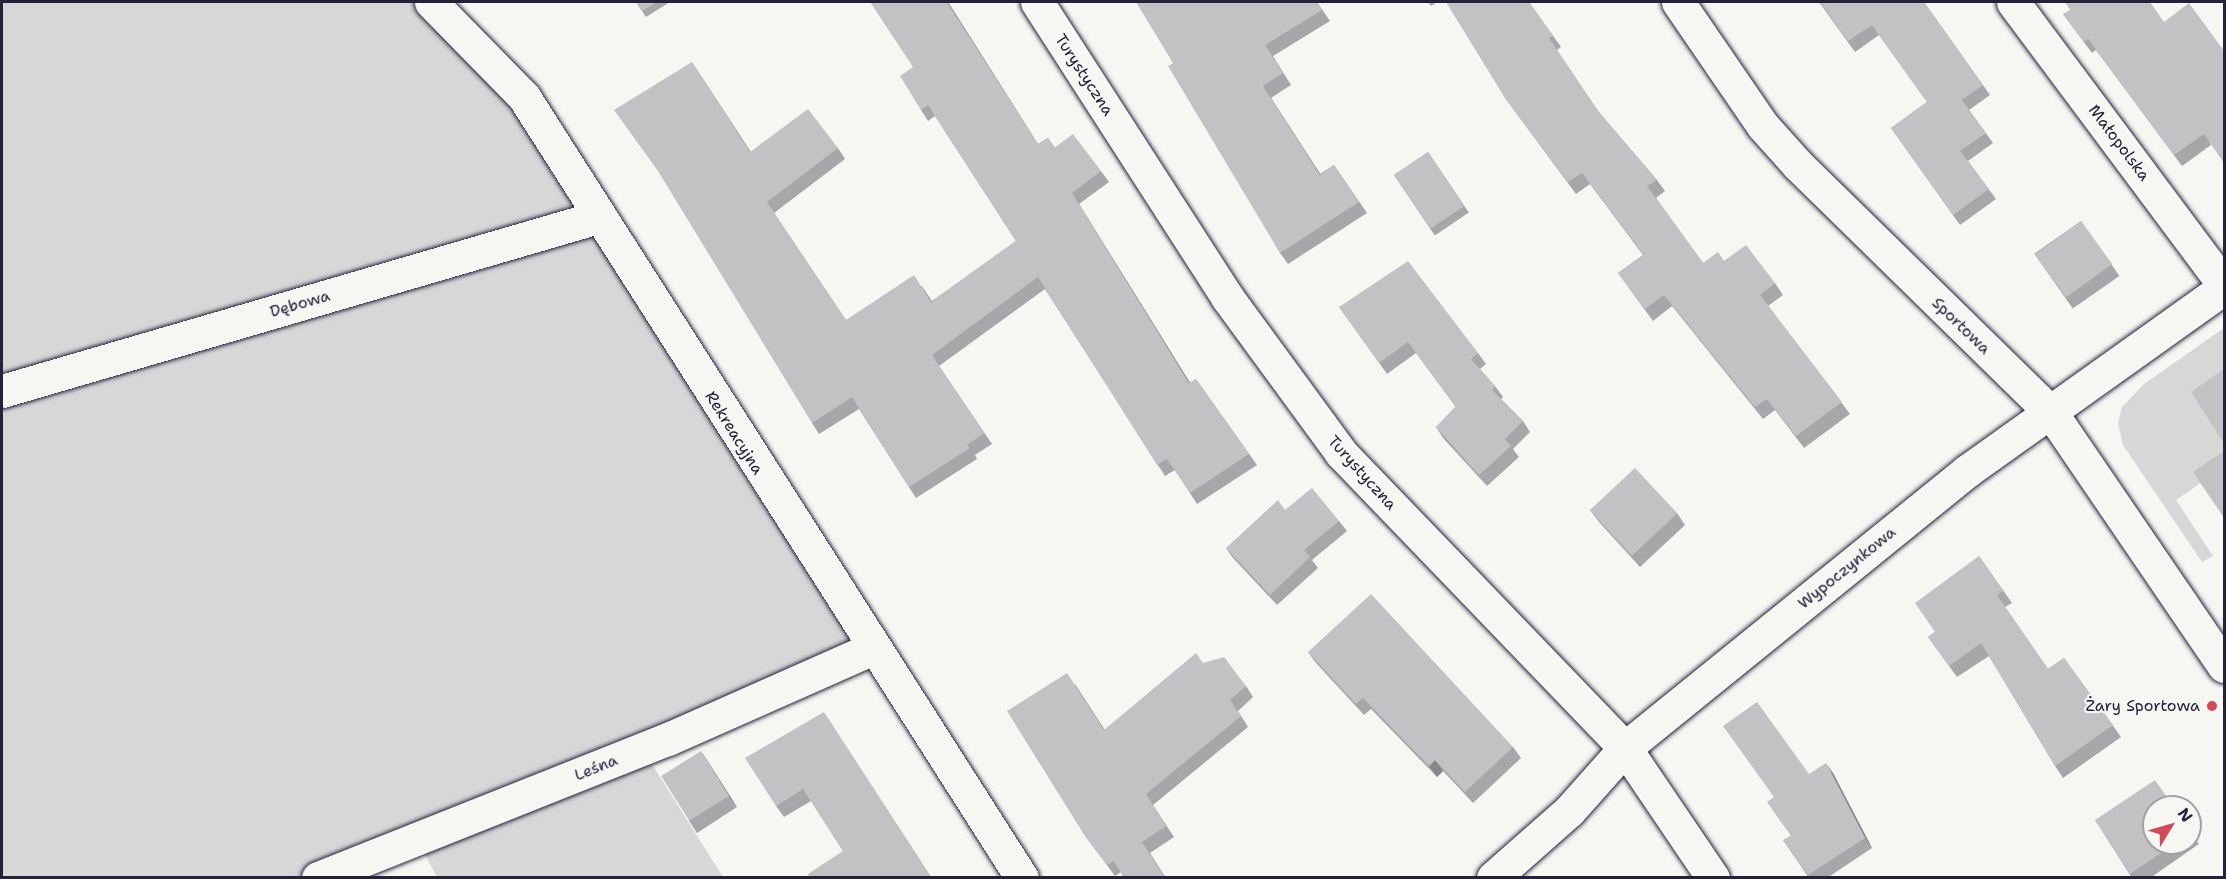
<!DOCTYPE html>
<html>
<head>
<meta charset="utf-8">
<style>
	body { margin:0 }
	#map { position:relative; width:2226px; height:879px; overflow:hidden; background:#f6f6f2; font-family:"Shantell Sans",sans-serif }
	div>[style] { position:absolute }
	.green>* { inset:0; background:#d7d7d7 }
	.roads { filter:drop-shadow(0 0 2px #22223b) drop-shadow(0 0 2px #22223b) }
	.minor>* { height:33px; margin:-16.5px; padding:0 16.5px; transform-origin:16.5px; border-radius:16.5px; background:#f6f6f2 }
	.tertiary>* { height:33px; margin:-16.5px; padding:0 16.5px; transform-origin:16.5px; border-radius:16.5px; background:#f6f6f2 }
	.wall>* { inset:0; background:#a7a7a9; transform-origin:0 0 }
	.shaded-wall>* { inset:0; background:#888889 }
	.building>* { inset:0; background:#c2c2c4; transform-origin:0 0 }
	.dots>* { width:16px; height:16px; translate:-50% -50%; box-sizing:border-box; border:3px solid #f6f6f2; border-radius:50% }
	span { translate:-50% -50%; white-space:nowrap; text-align:center; line-height:1.15; -webkit-text-stroke:4.5px #f6f6f2; paint-order:stroke }
	.street-label { font-size:16px; color:#22223b }
	.poi-label { font-size:16px; color:#22223b }
	.right { translate:-100% -50%; text-align:right }
	.frame { position:absolute; inset:0; border:3px solid #22223b; pointer-events:none }
	.north { position:absolute; left:2142px; top:795px; width:60px; height:60px; box-sizing:border-box; background:#f6f6f2; border:2px solid #a1a1a9; border-radius:50%; rotate:53deg; font-size:16px; font-weight:700; line-height:24px; text-align:center; color:#22223b }
	.north::after { content:''; display:block; margin:auto; width:21px; height:27px; background:#d1495b; clip-path:polygon(50% 0,100% 100%,50% 72%,0 100%) }
</style>
</head>
<body>
<div id="map">
	<div class="green">
		<div style="clip-path:polygon(2px 2px,431px 2px,524px 97px,871px 649px,330px 877px,2px 878px)"></div>
		<div style="clip-path:polygon(2224px 328px,2224px 467px,2176px 500px,2213px 556px,2202px 562px,2123px 445px,2118px 423px,2122px 407px,2144px 384px)"></div>
		<div style="clip-path:polygon(648px 758px,723px 877px,437px 877px,420px 845px)"></div>
	</div>
	<div class="roads">
		<div class="minor">
			<div style="left:431px;top:2px;width:133px;rotate:45.6deg"></div>
			<div style="left:524px;top:97px;width:926px;rotate:57.48deg"></div>
			<div style="left:1037px;top:2px;width:351px;rotate:57.2deg"></div>
			<div style="left:1227px;top:297px;width:193px;rotate:53.8deg"></div>
			<div style="left:1341px;top:453px;width:409px;rotate:46.1deg"></div>
			<div style="left:1625px;top:748px;width:157px;rotate:55.9deg"></div>
			<div style="left:2013px;top:2px;width:353px;rotate:53.3deg"></div>
			<div style="left:2px;top:391px;width:621px;rotate:-16.27deg"></div>
			<div style="left:318px;top:878px;width:377px;rotate:-21.7deg"></div>
			<div style="left:668px;top:739px;width:222px;rotate:-23.9deg"></div>
			<div style="left:1493px;top:878px;width:101px;rotate:-41.4deg"></div>
			<div style="left:1569px;top:811px;width:84px;rotate:-48.4deg"></div>
			<div style="left:1625px;top:748px;width:440px;rotate:-39deg"></div>
			<div style="left:1967px;top:471px;width:315px;rotate:-35.5deg"></div>
		</div>
		<div class="tertiary">
			<div style="left:1678px;top:2px;width:150px;rotate:55.6deg"></div>
			<div style="left:1763px;top:126px;width:52px;rotate:48.1deg"></div>
			<div style="left:1798px;top:165px;width:356px;rotate:44.4deg"></div>
			<div style="left:2052px;top:414px;width:305px;rotate:55.7deg"></div>
		</div>
	</div>
	<div class="wall">
		<div style="clip-path:polygon(636px 2px,670px 2px,646px 17px)"></div>
		<div style="clip-path:polygon(948px 2px,1038px 144px,1048px 138px,1055px 148px,1101px 171px,1109px 182px,1079px 204px,1190px 383px,1196px 379px,1257px 465px,1197px 504px,1175px 470px,1165px 476px,1045px 289px,939px 366px,992px 444px,975px 455px,977px 459px,916px 498px,859px 409px,819px 434px,812px 423px,692px 62px,751px 152px,838px 148px,845px 159px,774px 213px,846px 320px,922px 286px,932px 301px,1016px 241px,935px 116px,928px 121px,921px 110px,913px 67px)"></div>
		<div style="clip-path:polygon(1317px 2px,1330px 21px,1273px 56px,1291px 85px,1271px 98px,1320px 174px,1334px 165px,1367px 213px,1288px 264px,1280px 253px,1173px 63px)"></div>
		<div style="clip-path:polygon(1428px 2px,1437px 2px,1431px 6px)"></div>
		<div style="clip-path:polygon(1529px 2px,1561px 47px,1557px 50px,1598px 111px,1657px 180px,1665px 191px,1656px 198px,1703px 263px,1724px 261px,1775px 283px,1783px 295px,1768px 306px,1850px 414px,1804px 448px,1775px 410px,1763px 419px,1672px 306px,1653px 321px,1618px 273px,1643px 255px,1590px 184px,1576px 194px,1505px 98px)"></div>
		<div style="clip-path:polygon(1819px 2px,1924px 2px,1990px 95px,1969px 110px,1993px 143px,1968px 161px,1996px 199px,1960px 225px,1891px 128px,1927px 102px,1879px 35px,1855px 52px)"></div>
		<div style="clip-path:polygon(2150px 2px,2211px 145px,2182px 166px,2096px 50px,2092px 53px,2063px 14px)"></div>
		<div style="left:1428px;top:152px;width:73px;height:41px;rotate:56deg"></div>
		<div style="left:2081px;top:221px;width:67px;height:57px;rotate:55deg"></div>
		<div style="clip-path:polygon(1339px 307px,1478px 353px,1486px 364px,1480px 369px,1495px 386px,1503px 397px,1501px 399px,1523px 421px,1530px 432px,1513px 449px,1519px 457px,1487px 486px,1443px 438px,1436px 427px,1456px 407px,1416px 353px,1387px 374px)"></div>
		<div style="clip-path:polygon(1285px 510px,1339px 521px,1347px 531px,1312px 560px,1318px 568px,1277px 605px,1233px 558px,1226px 548px)"></div>
		<div style="clip-path:polygon(1590px 510px,1677px 513px,1685px 525px,1640px 567px,1599px 522px)"></div>
		<div style="clip-path:polygon(1979px 556px,2012px 603px,2005px 607px,2048px 669px,2064px 658px,2121px 737px,2063px 778px,2055px 766px,1989px 656px,1957px 677px,1928px 637px,1935px 632px)"></div>
		<div style="clip-path:polygon(1308px 652px,1513px 747px,1521px 758px,1473px 803px,1443px 771px,1437px 777px,1371px 709px,1364px 715px,1316px 663px)"></div>
		<div style="clip-path:polygon(1203px 663px,1246px 686px,1253px 697px,1238px 711px,1248px 727px,1153px 805px,1174px 837px,1150px 853px,1166px 878px,1124px 878px,1121px 872px,1115px 876px,1083px 833px,1075px 684px,1105px 730px)"></div>
		<div style="clip-path:polygon(832px 723px,843px 851px,811px 801px,784px 817px,776px 806px)"></div>
		<div style="clip-path:polygon(701px 751px,737px 807px,697px 833px,689px 821px)"></div>
		<div style="clip-path:polygon(1833px 773px,1872px 848px,1827px 878px,1809px 878px,1783px 840px,1791px 836px,1809px 774px)"></div>
		<div style="clip-path:polygon(2095px 820px,2154px 843px,2190px 843px,2190px 831px,2199px 844px,2150px 878px,2132px 878px)"></div>
	</div>
	<div class="shaded-wall">
		<div style="clip-path:polygon(947px 2px,948px 2px,1045px 155px,1038px 144px)"></div>
		<div style="clip-path:polygon(1263px 86px,1271px 98px,1328px 186px,1320px 175px)"></div>
		<div style="clip-path:polygon(1072px 193px,1079px 204px,1197px 394px,1189px 383px)"></div>
		<div style="clip-path:polygon(701px 751px,709px 763px,737px 807px,729px 796px)"></div>
		<div style="clip-path:polygon(1435px 760px,1443px 771px,1437px 777px,1429px 766px)"></div>
		<div style="clip-path:polygon(1826px 763px,1833px 773px,1872px 848px,1865px 838px)"></div>
	</div>
	<div class="building">
		<div style="clip-path:polygon(636px 2px,657px 2px,642px 11px)"></div>
		<div style="clip-path:polygon(870px 2px,947px 2px,1038px 144px,1048px 138px,1054px 148px,1073px 134px,1101px 171px,1072px 193px,1189px 383px,1196px 379px,1249px 454px,1190px 493px,1167px 459px,1157px 465px,1038px 277px,932px 355px,984px 433px,967px 445px,970px 448px,909px 487px,852px 397px,812px 423px,658px 171px,614px 110px,692px 62px,750px 152px,808px 109px,838px 148px,767px 202px,846px 320px,914px 275px,931px 302px,1016px 241px,928px 105px,921px 110px,900px 76px,913px 67px)"></div>
		<div style="clip-path:polygon(1136px 2px,1316px 2px,1322px 10px,1265px 45px,1283px 73px,1263px 86px,1320px 175px,1334px 165px,1359px 202px,1280px 253px,1168px 66px,1173px 63px)"></div>
		<div style="clip-path:polygon(1446px 2px,1529px 2px,1553px 36px,1549px 38px,1596px 109px,1657px 180px,1647px 186px,1703px 263px,1718px 252px,1724px 261px,1746px 245px,1775px 283px,1760px 295px,1842px 402px,1796px 436px,1767px 399px,1755px 407px,1664px 295px,1645px 309px,1618px 273px,1644px 255px,1582px 173px,1568px 182px,1505px 98px)"></div>
		<div style="clip-path:polygon(1820px 2px,1924px 2px,1983px 85px,1962px 100px,1986px 133px,1960px 151px,1989px 189px,1953px 215px,1891px 128px,1927px 102px,1872px 25px,1848px 41px)"></div>
		<div style="clip-path:polygon(2065px 2px,2150px 2px,2164px 22px,2189px 3px,2224px 51px,2224px 163px,2204px 134px,2174px 155px,2088px 39px,2084px 42px,2063px 14px,2070px 10px)"></div>
		<div style="left:1428px;top:152px;width:65px;height:41px;rotate:56deg"></div>
		<div style="left:2081px;top:221px;width:53px;height:57px;rotate:54deg"></div>
		<div style="clip-path:polygon(1408px 261px,1478px 353px,1471px 359px,1495px 386px,1492px 390px,1523px 421px,1505px 439px,1511px 446px,1479px 475px,1436px 427px,1456px 406px,1408px 342px,1379px 363px,1339px 307px)"></div>
		<div style="clip-path:polygon(2224px 369px,2224px 443px,2191px 392px)"></div>
		<div style="clip-path:polygon(2224px 451px,2224px 518px,2193px 472px)"></div>
		<div style="left:1635px;top:468px;width:62px;height:62px;rotate:47deg"></div>
		<div style="clip-path:polygon(1312px 488px,1339px 521px,1304px 550px,1310px 557px,1270px 595px,1226px 548px,1278px 500px,1285px 510px)"></div>
		<div style="clip-path:polygon(1979px 556px,2003px 591px,1997px 595px,2048px 669px,2064px 658px,2113px 725px,2055px 766px,1981px 643px,1949px 666px,1928px 637px,1935px 632px,1915px 603px)"></div>
		<div style="clip-path:polygon(1371px 594px,1513px 747px,1465px 792px,1435px 760px,1429px 766px,1363px 698px,1356px 704px,1308px 652px)"></div>
		<div style="clip-path:polygon(1196px 653px,1203px 663px,1224px 657px,1246px 686px,1230px 700px,1241px 716px,1146px 794px,1166px 826px,1142px 842px,1165px 878px,1124px 878px,1114px 861px,1107px 865px,1083px 833px,1007px 711px,1067px 673px,1104px 730px)"></div>
		<div style="clip-path:polygon(1757px 702px,1809px 774px,1826px 763px,1865px 838px,1808px 875px,1783px 840px,1791px 836px,1767px 802px,1774px 797px,1723px 726px)"></div>
		<div style="clip-path:polygon(824px 712px,932px 878px,810px 878px,808px 874px,843px 851px,803px 789px,776px 806px,745px 758px)"></div>
		<div style="left:701px;top:751px;width:53px;height:47px;rotate:58deg"></div>
		<div style="clip-path:polygon(2155px 780px,2174px 807px,2154px 807px,2154px 843px,2176px 843px,2130px 874px,2095px 820px)"></div>
	</div>
	<div class="dots">
		<div style="left:2212px;top:706px;background:#d1495b"></div>
	</div>
	<div class="street-label">
		<span style="left:1084px;top:75px;rotate:57deg">Turystyczna</span>
		<span style="left:2119px;top:143px;rotate:53deg">Małopolska</span>
		<span style="left:300px;top:304px;rotate:-16deg">Dębowa</span>
		<span style="left:1961px;top:326px;rotate:44deg">Sportowa</span>
		<span style="left:734px;top:433px;rotate:58deg">Rekreacyjna</span>
		<span style="left:1362px;top:473px;rotate:48deg">Turystyczna</span>
		<span style="left:1847px;top:568px;rotate:-39deg">Wypoczynkowa</span>
		<span style="left:596px;top:768px;rotate:-22deg">Leśna</span>
	</div>
	<div class="poi-label">
		<span class="right" style="left:2200px;top:706px">Żary Sportowa</span>
	</div>
	<div class="frame"></div>
	<div class="north">N</div>
</div>
</body>
</html>
